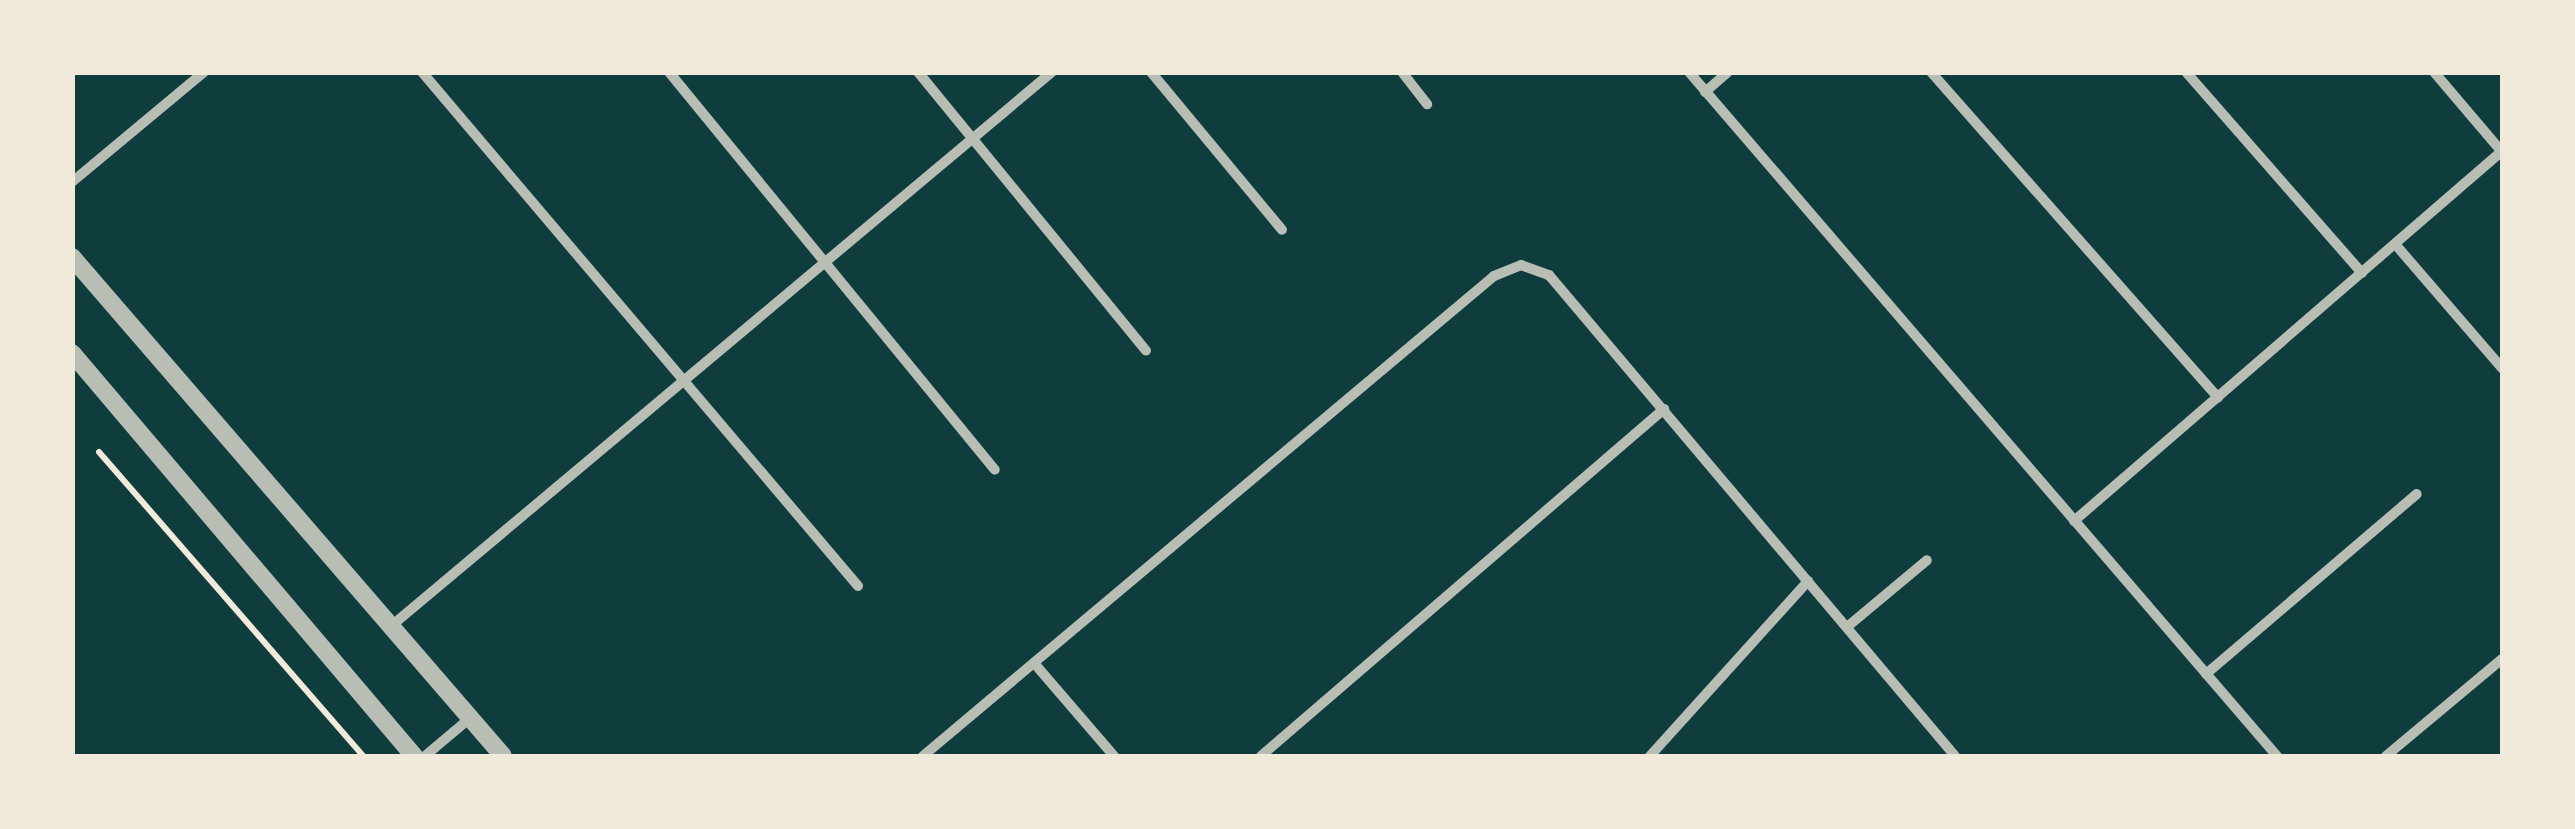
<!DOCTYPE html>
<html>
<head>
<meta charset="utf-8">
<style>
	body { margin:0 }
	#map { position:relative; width:2575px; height:829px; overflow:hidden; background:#0f3d3e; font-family:"Crimson Pro",serif }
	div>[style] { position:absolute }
	.path>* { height:6px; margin:-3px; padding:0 3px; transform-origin:3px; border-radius:3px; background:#f1e9da }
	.minor>* { height:10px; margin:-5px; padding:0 5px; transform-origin:5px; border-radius:5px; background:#b8beb3 }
	.tertiary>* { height:18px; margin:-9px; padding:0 9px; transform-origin:9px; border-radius:9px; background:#b8beb3 }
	span { translate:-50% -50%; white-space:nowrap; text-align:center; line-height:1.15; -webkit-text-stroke:10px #f1e9da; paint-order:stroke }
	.frame { position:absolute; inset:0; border:75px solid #f1e9da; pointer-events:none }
</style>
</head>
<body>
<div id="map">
	<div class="path">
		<div style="left:99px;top:452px;width:403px;rotate:49deg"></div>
	</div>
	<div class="minor">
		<div style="left:422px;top:72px;width:674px;rotate:49.69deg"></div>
		<div style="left:669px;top:72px;width:514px;rotate:50.68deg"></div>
		<div style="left:918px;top:72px;width:360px;rotate:50.7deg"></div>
		<div style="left:1151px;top:72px;width:205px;rotate:50.3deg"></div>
		<div style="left:1402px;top:72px;width:41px;rotate:52deg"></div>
		<div style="left:1689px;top:72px;width:902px;rotate:49.32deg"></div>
		<div style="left:1931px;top:72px;width:434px;rotate:48.6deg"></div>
		<div style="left:2186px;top:72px;width:267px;rotate:48.8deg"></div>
		<div style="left:2434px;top:72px;width:105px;rotate:49.6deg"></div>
		<div style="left:1705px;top:92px;width:30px;rotate:-41deg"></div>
		<div style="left:72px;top:182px;width:172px;rotate:-39.8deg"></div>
		<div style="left:2395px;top:244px;width:164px;rotate:49.2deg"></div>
		<div style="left:2074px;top:521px;width:566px;rotate:-40.84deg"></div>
		<div style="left:390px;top:627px;width:864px;rotate:-39.98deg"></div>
		<div style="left:1847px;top:627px;width:104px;rotate:-39.9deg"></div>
		<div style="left:1034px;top:663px;width:123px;rotate:49.3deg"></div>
		<div style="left:2206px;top:674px;width:277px;rotate:-40.5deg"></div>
		<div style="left:425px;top:756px;width:57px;rotate:-40.1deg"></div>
		<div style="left:923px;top:756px;width:746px;rotate:-40.05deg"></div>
		<div style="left:1494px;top:276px;width:29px;rotate:-22deg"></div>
		<div style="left:1521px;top:265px;width:30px;rotate:20deg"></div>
		<div style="left:1549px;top:275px;width:629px;rotate:49.83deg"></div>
		<div style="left:1261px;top:756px;width:532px;rotate:-40.73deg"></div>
		<div style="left:1650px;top:756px;width:236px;rotate:-47.9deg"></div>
		<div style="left:2386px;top:756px;width:151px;rotate:-39.9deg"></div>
	</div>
	<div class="tertiary">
		<div style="left:72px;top:257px;width:659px;rotate:49.18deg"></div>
		<div style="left:72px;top:353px;width:529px;rotate:49.68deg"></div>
	</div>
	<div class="frame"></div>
</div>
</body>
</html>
